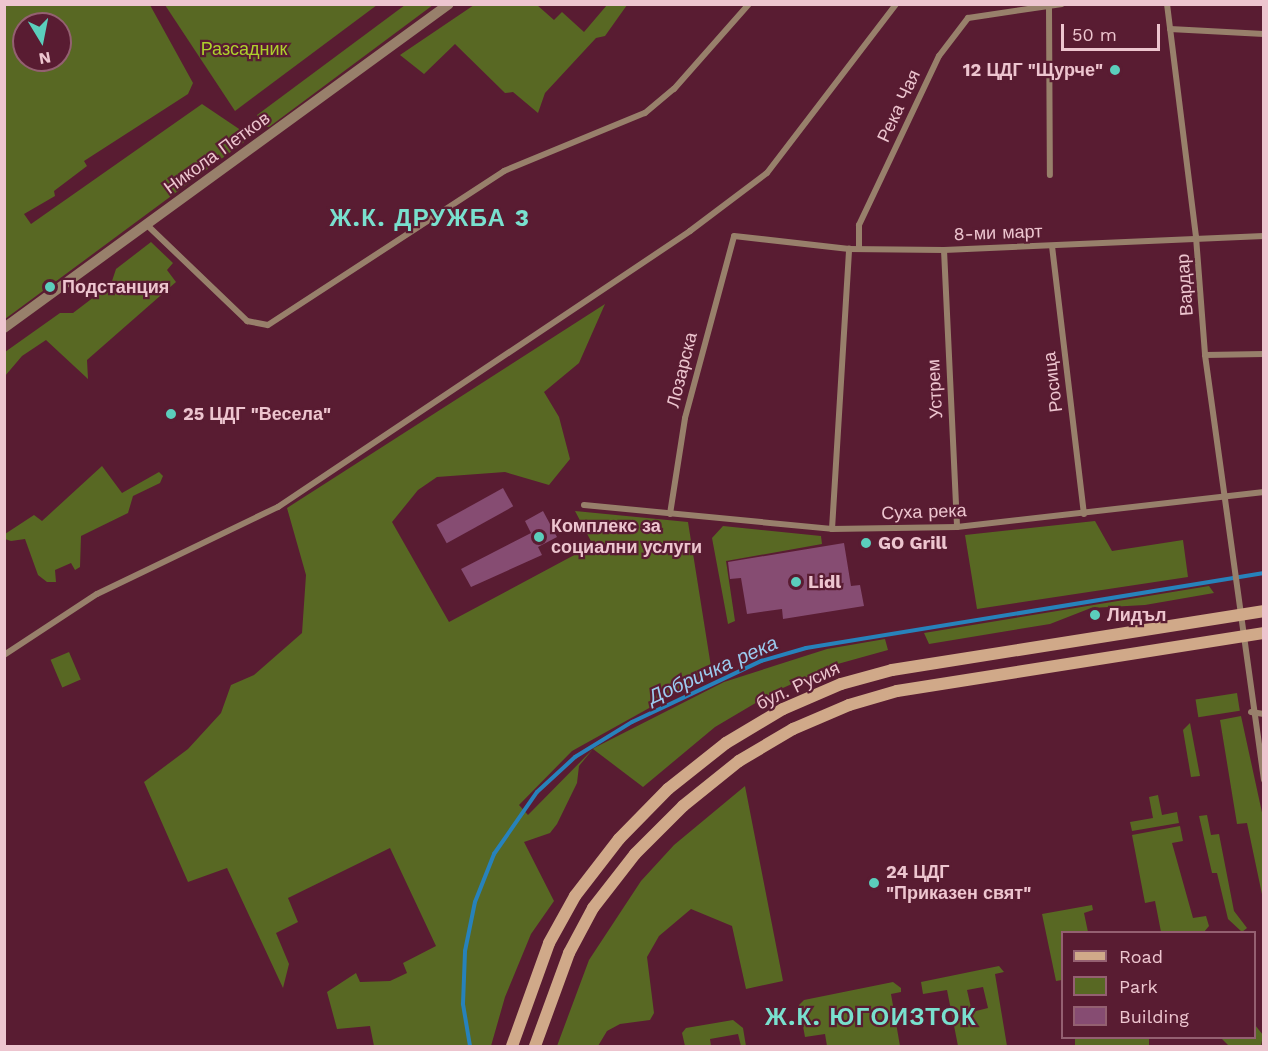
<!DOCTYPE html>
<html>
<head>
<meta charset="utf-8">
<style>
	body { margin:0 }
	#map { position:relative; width:1268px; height:1051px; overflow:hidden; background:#591c32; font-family:"Work Sans",sans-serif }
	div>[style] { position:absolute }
	.green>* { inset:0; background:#586823; transform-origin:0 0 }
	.stream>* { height:4px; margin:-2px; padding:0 2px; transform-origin:2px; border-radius:2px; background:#2782bb }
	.building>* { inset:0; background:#864c72; transform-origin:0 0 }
	.minor>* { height:6px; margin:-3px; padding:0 3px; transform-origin:3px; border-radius:3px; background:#98806b }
	.tertiary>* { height:10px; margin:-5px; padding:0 5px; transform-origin:5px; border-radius:5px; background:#98806b }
	.secondary>* { height:12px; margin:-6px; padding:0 6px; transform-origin:6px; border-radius:6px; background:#d0a989 }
	.dots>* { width:16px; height:16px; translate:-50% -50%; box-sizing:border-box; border:3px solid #591c32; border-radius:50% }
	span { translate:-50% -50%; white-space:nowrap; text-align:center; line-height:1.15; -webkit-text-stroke:4.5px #591c32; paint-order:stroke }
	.park-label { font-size:18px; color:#aed02d }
	.poi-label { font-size:18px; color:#edc5cf; font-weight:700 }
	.right { translate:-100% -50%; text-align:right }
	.left { translate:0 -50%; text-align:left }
	.street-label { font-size:18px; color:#edc5cf }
	.water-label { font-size:20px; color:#9bcbef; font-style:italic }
	.district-label { font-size:24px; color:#79e0ce; font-weight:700; letter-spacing:1.5px }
	.frame { position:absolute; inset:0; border:6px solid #edc5cf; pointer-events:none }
	.legend { position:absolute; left:1061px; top:931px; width:195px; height:108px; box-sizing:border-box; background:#591c32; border:2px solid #946071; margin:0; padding:8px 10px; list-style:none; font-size:18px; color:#edc5cf }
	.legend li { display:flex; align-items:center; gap:12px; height:30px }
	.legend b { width:30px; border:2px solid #946071 }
	.north { position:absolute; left:12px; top:12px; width:60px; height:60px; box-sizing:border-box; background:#591c32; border:2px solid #946071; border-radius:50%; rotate:170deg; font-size:16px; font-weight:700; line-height:24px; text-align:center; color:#edc5cf }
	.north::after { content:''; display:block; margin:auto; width:21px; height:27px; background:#5bcebc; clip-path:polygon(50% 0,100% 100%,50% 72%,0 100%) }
	.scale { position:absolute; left:1061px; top:24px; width:99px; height:27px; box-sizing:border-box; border:3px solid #edc5cf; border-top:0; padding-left:8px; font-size:18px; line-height:21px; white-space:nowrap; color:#edc5cf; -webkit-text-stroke:4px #591c32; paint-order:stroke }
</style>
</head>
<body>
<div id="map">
	<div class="green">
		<div style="clip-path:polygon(evenodd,4px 5px,150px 5px,193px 83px,188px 94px,84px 161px,87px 166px,54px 191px,55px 196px,24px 214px,31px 224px,202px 104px,251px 137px,5px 319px,4px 5px,24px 24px,60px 24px,60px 60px,24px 60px,24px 24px)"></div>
		<div style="clip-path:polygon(165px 5px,377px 5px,235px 111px)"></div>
		<div style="clip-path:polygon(405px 5px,433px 5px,269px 127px,262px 126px,257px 115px)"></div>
		<div style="clip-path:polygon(474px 5px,537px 5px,554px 20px,562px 12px,584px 32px,607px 5px,627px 5px,605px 36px,596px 38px,545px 93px,538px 113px,513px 92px,505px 93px,455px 44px,424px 74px,400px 55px)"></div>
		<div style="clip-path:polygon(151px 242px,173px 263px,167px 270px,176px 282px,87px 360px,88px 379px,46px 340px,22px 356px,5px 376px,5px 352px,60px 313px,73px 313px,111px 284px,116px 269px)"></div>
		<div style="clip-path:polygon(605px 304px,579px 363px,544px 392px,559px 417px,570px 459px,549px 485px,505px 472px,437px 477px,418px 490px,392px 522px,449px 622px,593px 545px,575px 511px,688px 522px,712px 673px,572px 751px,519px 805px,528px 815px,594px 748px,724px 682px,827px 649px,885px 639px,888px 650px,834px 665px,774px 692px,715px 727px,643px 787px,593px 749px,579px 766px,577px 783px,557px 824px,550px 833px,524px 842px,554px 901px,531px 934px,505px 997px,491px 1046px,374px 1046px,370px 1026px,337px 1029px,327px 992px,356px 973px,360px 982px,390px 981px,407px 973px,403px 963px,436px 946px,390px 848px,288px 898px,298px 922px,276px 933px,289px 964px,283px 988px,227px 868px,188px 882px,144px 782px,188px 749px,221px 713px,231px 685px,254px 675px,302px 633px,306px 575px,287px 508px)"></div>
		<div style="clip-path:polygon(102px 466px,122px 493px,159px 472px,163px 476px,160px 483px,133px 496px,128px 513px,81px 536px,80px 567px,75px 570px,71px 563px,55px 570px,56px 582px,47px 582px,38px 575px,25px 539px,11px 541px,5px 539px,5px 534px,34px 515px,42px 521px)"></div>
		<div style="clip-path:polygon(1095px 521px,1112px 551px,1183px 540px,1188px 577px,977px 609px,965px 535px)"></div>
		<div style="clip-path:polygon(723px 526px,821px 536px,822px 544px,726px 561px,735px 621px,728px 624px,712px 538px)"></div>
		<div style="clip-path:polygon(1209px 586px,1214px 593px,1145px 605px,1091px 608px,1050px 624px,929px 644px,924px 633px)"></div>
		<div style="left:69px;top:652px;width:30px;height:20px;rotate:67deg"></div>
		<div style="left:1237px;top:693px;width:18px;height:42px;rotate:81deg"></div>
		<div style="clip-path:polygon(1241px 716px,1263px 817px,1263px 899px,1247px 823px,1237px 824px,1220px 720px)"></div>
		<div style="clip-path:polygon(1190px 723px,1200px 776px,1191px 777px,1183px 730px)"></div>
		<div style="clip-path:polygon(745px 786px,783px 981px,746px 989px,732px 926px,691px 909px,659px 936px,647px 957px,654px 1013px,650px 1020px,620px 1024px,607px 1031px,598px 1046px,557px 1046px,589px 960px,641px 881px,674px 845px)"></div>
		<div style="clip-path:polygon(1158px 795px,1162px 815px,1177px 812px,1179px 823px,1132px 831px,1130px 822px,1153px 818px,1149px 797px)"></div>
		<div style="clip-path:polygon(1207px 815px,1211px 835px,1219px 834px,1234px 911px,1247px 928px,1242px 932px,1228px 919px,1217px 873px,1212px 873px,1199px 816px)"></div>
		<div style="clip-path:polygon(1180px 826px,1183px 841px,1172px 843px,1193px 918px,1206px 916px,1209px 926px,1204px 932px,1161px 932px,1155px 901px,1145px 903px,1132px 835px)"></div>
		<div style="clip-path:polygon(1092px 905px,1093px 910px,1084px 913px,1088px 932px,1062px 932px,1062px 980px,1056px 981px,1042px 914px)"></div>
		<div style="clip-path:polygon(evenodd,999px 966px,1004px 972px,995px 974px,1007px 1046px,958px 1046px,947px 990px,923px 994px,921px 982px,999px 966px,983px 987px,988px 1008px,972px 1012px,967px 990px,983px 987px)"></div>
		<div style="clip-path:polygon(893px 982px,901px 988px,901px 992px,891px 994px,900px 1046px,827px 1046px,825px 1034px,805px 1037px,799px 1005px,804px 1000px)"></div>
		<div style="clip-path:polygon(733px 1020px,743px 1028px,746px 1046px,741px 1046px,738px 1034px,710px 1039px,711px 1046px,685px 1046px,682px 1033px,686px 1028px)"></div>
		<div style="clip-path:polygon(1255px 1025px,1263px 1035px,1261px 1046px,1229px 1046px,1221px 1038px,1254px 1038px)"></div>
		<div style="left:1075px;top:1038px;width:74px;height:8px"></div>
	</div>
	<div class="stream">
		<div style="left:470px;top:1046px;width:43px;rotate:-99.5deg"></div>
		<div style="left:463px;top:1004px;width:53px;rotate:-87.8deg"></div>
		<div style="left:465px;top:951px;width:50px;rotate:-78.5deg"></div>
		<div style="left:475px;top:902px;width:52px;rotate:-68.4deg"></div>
		<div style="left:494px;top:854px;width:75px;rotate:-55.3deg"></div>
		<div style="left:537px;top:792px;width:52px;rotate:-42.6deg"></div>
		<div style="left:575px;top:757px;width:67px;rotate:-31.6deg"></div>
		<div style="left:632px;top:722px;width:143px;rotate:-25.3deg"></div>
		<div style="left:761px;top:661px;width:47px;rotate:-16.1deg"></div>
		<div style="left:806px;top:648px;width:464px;rotate:-9.3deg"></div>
	</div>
	<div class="building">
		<div style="left:503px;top:488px;width:21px;height:76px;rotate:61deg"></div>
		<div style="clip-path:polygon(543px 511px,557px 537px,538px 547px,542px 555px,471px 587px,461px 569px,531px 533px,525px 521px)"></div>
		<div style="clip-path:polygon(844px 543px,851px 586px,860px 585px,864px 606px,783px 619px,782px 609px,747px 614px,741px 578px,730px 579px,728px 562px)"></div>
	</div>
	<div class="minor">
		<div style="left:1167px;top:4px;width:235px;rotate:82.9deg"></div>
		<div style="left:1196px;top:237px;width:118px;rotate:85.6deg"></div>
		<div style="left:1205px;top:355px;width:429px;rotate:82.1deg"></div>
		<div style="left:1049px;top:7px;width:168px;rotate:89.7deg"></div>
		<div style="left:1170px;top:29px;width:94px;rotate:3deg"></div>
		<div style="left:147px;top:225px;width:139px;rotate:43.8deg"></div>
		<div style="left:247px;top:321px;width:21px;rotate:11deg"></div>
		<div style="left:268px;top:325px;width:282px;rotate:-33.1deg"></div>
		<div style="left:504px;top:171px;width:152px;rotate:-22.4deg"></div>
		<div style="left:645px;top:113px;width:38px;rotate:-40deg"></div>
		<div style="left:674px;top:89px;width:113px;rotate:-48.6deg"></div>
		<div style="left:1052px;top:246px;width:270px;rotate:83.2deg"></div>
		<div style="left:859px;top:249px;width:24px;rotate:-90deg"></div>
		<div style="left:859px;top:225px;width:187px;rotate:-64.7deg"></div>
		<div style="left:939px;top:56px;width:48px;rotate:-52.7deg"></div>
		<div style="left:968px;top:18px;width:95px;rotate:-8.5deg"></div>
		<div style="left:944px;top:250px;width:277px;rotate:87.3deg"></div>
		<div style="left:1205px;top:355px;width:59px;rotate:-1deg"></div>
		<div style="left:584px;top:505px;width:249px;rotate:5.5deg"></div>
		<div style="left:832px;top:529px;width:125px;rotate:-0.9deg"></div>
		<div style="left:957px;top:527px;width:309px;rotate:-6.5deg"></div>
		<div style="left:670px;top:514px;width:97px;rotate:-81.1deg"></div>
		<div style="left:685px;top:418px;width:188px;rotate:-74.9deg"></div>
		<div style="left:734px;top:236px;width:116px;rotate:6.4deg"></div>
		<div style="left:849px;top:249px;width:95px;rotate:0.6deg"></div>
		<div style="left:944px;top:250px;width:320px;rotate:-2.5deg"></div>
		<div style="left:832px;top:529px;width:281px;rotate:-86.5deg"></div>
		<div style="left:4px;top:655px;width:111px;rotate:-33.3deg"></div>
		<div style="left:97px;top:594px;width:201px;rotate:-25.7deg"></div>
		<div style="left:278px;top:507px;width:496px;rotate:-33.8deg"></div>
		<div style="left:690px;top:231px;width:96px;rotate:-37deg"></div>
		<div style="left:767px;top:173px;width:213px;rotate:-52.6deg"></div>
		<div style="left:1251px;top:712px;width:13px;rotate:9deg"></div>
	</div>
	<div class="tertiary">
		<div style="left:4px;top:328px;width:550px;rotate:-36.06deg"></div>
	</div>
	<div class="secondary">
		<div style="left:512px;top:1046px;width:109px;rotate:-70.2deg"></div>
		<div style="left:549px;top:943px;width:54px;rotate:-61deg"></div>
		<div style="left:575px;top:896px;width:72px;rotate:-52.3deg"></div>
		<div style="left:619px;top:839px;width:70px;rotate:-45.6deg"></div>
		<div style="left:668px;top:789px;width:74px;rotate:-38.4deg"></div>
		<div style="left:726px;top:743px;width:66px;rotate:-30.8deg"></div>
		<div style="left:783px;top:709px;width:63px;rotate:-23.3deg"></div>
		<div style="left:841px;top:684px;width:53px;rotate:-15.4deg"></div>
		<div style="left:892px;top:670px;width:377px;rotate:-9deg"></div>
		<div style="left:535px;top:1046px;width:99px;rotate:-69.9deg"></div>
		<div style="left:569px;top:953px;width:51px;rotate:-61.9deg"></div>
		<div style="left:593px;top:908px;width:68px;rotate:-52.1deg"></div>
		<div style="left:635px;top:854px;width:68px;rotate:-45deg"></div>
		<div style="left:683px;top:806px;width:72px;rotate:-38.8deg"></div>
		<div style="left:739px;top:761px;width:63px;rotate:-30.7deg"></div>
		<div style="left:793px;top:729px;width:61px;rotate:-23.2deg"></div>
		<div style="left:849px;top:705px;width:50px;rotate:-16.3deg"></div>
		<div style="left:897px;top:691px;width:372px;rotate:-9deg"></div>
	</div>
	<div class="dots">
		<div style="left:1115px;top:70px;background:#5bcebc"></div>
		<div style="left:50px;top:287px;background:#5bcebc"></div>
		<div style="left:171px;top:414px;background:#5bcebc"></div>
		<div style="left:539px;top:537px;background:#5bcebc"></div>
		<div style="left:866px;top:543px;background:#5bcebc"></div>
		<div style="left:796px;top:582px;background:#5bcebc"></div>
		<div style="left:1095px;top:615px;background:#5bcebc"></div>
		<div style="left:874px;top:883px;background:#5bcebc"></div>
	</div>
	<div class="park-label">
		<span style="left:244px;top:49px">Разсадник</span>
	</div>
	<div class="poi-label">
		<span class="right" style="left:1103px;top:70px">12 ЦДГ "Щурче"</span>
		<span class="left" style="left:62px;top:287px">Подстанция</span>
		<span class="left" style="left:183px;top:414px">25 ЦДГ "Весела"</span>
		<span class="left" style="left:551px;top:537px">Комплекс за<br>социални услуги</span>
		<span class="left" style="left:878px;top:543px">GO Grill</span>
		<span class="left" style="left:808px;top:582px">Lidl</span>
		<span class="left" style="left:1107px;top:615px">Лидъл</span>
		<span class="left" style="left:886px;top:883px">24 ЦДГ<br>"Приказен свят"</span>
	</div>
	<div class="street-label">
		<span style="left:899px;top:106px;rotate:-65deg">Река Чая</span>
		<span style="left:217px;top:153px;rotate:-36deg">Никола Петков</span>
		<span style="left:998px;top:233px;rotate:-2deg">8-ми март</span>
		<span style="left:1185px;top:285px;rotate:-94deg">Вардар</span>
		<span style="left:682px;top:370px;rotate:-76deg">Лозарска</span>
		<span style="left:1053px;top:382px;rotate:-97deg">Росица</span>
		<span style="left:935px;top:389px;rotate:-93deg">Устрем</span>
		<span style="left:924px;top:512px;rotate:-2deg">Суха река</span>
		<span style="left:798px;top:686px;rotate:-25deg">бул. Русия</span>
	</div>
	<div class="water-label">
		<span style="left:713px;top:670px;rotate:-24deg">Добричка река</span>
	</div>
	<div class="district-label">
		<span style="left:430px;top:219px">Ж.К. ДРУЖБА 3</span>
		<span style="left:871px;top:1018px">Ж.К. ЮГОИЗТОК</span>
	</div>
	<div class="frame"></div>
	<ul class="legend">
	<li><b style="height:8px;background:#d0a989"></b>Road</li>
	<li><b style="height:16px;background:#586823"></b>Park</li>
	<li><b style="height:16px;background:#864c72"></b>Building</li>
	</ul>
	<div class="north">N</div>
	<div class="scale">50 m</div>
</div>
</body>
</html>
